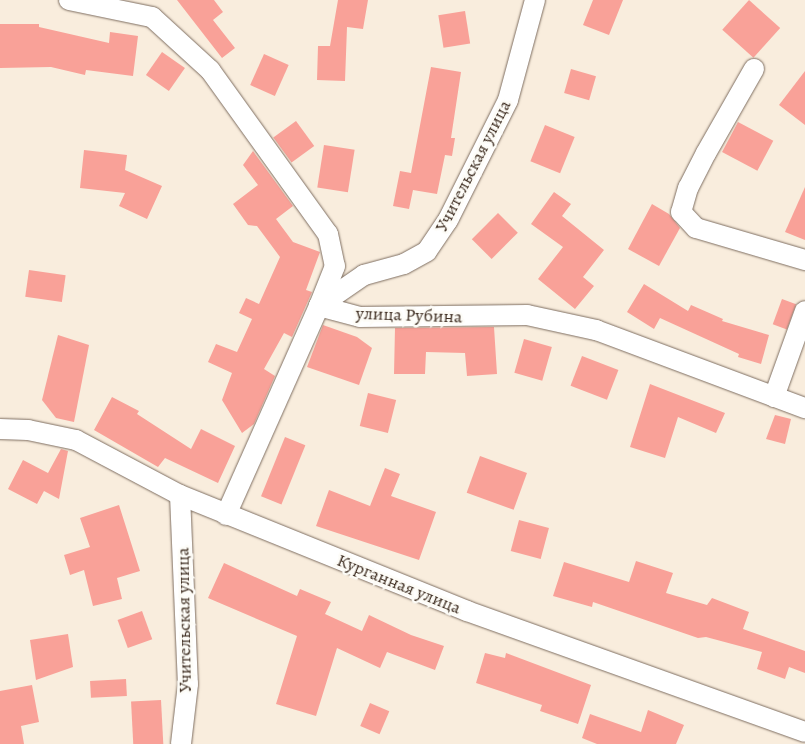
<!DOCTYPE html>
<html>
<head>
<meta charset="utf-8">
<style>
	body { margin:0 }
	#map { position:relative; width:805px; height:744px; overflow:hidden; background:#f9eddd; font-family:Alegreya,serif }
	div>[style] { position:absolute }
	.building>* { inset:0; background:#f9a198; transform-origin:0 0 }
	.roads { filter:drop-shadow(0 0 1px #7e6e61) drop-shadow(0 0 1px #7e6e61) }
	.minor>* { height:20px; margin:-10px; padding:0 10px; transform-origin:10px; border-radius:10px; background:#fff }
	span { translate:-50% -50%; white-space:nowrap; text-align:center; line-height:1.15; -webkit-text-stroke:5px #fdfcf7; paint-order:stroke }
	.street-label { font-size:18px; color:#3b2a1e }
</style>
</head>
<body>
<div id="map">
	<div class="building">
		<div style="clip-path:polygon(177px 0,214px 0,223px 12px,213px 20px,235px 48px,222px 58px)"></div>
		<div style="clip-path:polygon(338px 0,368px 0,363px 29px,347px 27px,345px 81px,317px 80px,318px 46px,330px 46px)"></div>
		<div style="clip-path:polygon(593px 0,623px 0,609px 35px,583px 25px)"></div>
		<div style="left:749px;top:0;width:42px;height:40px;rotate:42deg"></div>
		<div style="left:465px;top:11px;width:33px;height:27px;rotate:81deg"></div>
		<div style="clip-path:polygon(0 24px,39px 24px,39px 27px,109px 43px,110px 32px,138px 36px,133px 76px,86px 70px,85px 75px,51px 67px,0 68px)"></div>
		<div style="left:162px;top:52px;width:28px;height:28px;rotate:35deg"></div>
		<div style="left:264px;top:54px;width:27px;height:34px;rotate:24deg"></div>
		<div style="clip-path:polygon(431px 67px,461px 72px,451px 138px,455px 138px,452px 156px,445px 155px,437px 194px,413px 190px,409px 209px,393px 206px,400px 171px,411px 173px)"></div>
		<div style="left:571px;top:69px;width:26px;height:25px;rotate:16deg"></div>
		<div style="clip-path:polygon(805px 71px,805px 125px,779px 105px)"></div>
		<div style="left:296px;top:121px;width:31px;height:28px;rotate:54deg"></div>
		<div style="left:738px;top:122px;width:40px;height:34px;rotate:28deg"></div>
		<div style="left:545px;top:125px;width:32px;height:39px;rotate:22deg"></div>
		<div style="left:324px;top:145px;width:31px;height:43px;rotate:9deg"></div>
		<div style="clip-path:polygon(84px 150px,127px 155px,125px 170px,162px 186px,147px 219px,119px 206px,125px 193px,80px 188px)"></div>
		<div style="clip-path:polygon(253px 151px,293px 206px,276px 219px,293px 242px,320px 252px,306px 290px,312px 292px,292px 337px,284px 333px,264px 369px,275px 376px,254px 424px,242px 433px,222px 400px,232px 373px,208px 362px,216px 344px,237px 352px,252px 319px,239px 313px,246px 298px,259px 304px,280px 257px,257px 226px,248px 225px,233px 204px,258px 185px,243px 165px)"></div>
		<div style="clip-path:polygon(805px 187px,805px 240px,785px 232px)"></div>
		<div style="clip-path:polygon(554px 192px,571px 204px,562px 216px,604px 250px,583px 277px,594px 286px,575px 309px,538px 279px,563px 247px,531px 224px)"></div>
		<div style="clip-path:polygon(652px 204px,669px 214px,680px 228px,659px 266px,628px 249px)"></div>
		<div style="left:498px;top:213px;width:28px;height:37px;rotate:45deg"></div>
		<div style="left:29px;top:270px;width:37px;height:27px;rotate:8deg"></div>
		<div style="clip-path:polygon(644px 284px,688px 311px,691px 305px,723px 319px,722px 321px,769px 335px,761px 364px,738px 357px,739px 354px,660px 318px,654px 329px,627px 312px)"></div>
		<div style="left:782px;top:299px;width:15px;height:27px;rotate:20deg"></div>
		<div style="clip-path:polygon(323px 325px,357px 337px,372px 348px,359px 385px,307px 367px)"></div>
		<div style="clip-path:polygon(494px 327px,497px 374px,467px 376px,465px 353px,426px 352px,425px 374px,394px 374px,395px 328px)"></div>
		<div style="clip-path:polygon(58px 335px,89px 345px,74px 422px,56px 418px,42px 400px)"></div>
		<div style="left:524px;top:339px;width:29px;height:35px;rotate:16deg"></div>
		<div style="left:582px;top:356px;width:39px;height:32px;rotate:21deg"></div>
		<div style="clip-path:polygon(650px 384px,725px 413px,716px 433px,678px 417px,665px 458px,630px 447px)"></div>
		<div style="left:368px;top:393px;width:29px;height:34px;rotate:14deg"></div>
		<div style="clip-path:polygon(112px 397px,139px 411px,137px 414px,191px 449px,201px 429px,235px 446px,218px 483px,165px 458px,158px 467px,94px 430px)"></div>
		<div style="clip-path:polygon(775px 415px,791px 419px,785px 444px,766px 439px)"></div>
		<div style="left:285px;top:437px;width:22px;height:64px;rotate:22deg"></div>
		<div style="clip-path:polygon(61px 449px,68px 451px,59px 499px,44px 491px,37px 504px,8px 489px,23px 460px,48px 473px)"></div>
		<div style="left:480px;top:456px;width:50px;height:39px;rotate:20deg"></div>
		<div style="clip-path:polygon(385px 468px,400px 474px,391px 496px,436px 512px,419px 560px,316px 526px,329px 490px,370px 506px)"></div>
		<div style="clip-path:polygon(119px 505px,140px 571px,117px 578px,122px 599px,93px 606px,84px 570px,70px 575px,64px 555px,90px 547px,80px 518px)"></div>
		<div style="left:519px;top:520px;width:31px;height:32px;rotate:15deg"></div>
		<div style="clip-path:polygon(636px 561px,673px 573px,666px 593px,707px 605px,712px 598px,749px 612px,743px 629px,805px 651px,805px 673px,789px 667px,785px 679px,757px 669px,762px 652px,706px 637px,698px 638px,593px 602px,592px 607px,553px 596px,564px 562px,629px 582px)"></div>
		<div style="clip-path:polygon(224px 563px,297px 596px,300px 589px,331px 602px,325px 614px,362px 631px,369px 615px,411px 635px,444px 646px,435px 670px,387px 652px,380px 668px,337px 648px,316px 716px,276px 704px,297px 636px,208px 598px)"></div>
		<div style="left:142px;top:611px;width:30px;height:26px;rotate:70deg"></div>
		<div style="clip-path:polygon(68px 634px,73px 667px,36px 680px,30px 640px)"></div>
		<div style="clip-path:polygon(485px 653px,505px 658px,506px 653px,591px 685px,578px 724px,540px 711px,542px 705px,476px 683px)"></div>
		<div style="left:126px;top:679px;width:17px;height:36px;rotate:87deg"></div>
		<div style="clip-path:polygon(32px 685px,39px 722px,21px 726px,24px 744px,0 744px,0 691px)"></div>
		<div style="left:161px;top:700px;width:44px;height:30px;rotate:87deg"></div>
		<div style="left:370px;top:703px;width:21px;height:25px;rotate:23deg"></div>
		<div style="clip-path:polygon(648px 710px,684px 725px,676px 744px,597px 744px,582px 738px,590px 714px,641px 732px)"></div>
	</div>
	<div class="roads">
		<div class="minor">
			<div style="left:69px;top:0;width:85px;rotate:11.6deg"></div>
			<div style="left:152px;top:17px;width:79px;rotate:42.4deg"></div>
			<div style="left:210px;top:70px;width:202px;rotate:54.3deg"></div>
			<div style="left:328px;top:234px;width:33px;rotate:78deg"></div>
			<div style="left:335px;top:266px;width:43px;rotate:111.8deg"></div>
			<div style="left:319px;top:306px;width:42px;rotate:15deg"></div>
			<div style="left:360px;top:317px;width:167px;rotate:-0.7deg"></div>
			<div style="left:527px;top:315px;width:71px;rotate:12.3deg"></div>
			<div style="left:596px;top:330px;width:223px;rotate:20.5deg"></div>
			<div style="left:754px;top:69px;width:97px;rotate:119.7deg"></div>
			<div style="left:706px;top:153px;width:39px;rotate:117deg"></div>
			<div style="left:688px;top:188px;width:25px;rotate:106deg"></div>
			<div style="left:681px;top:212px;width:22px;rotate:47deg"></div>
			<div style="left:696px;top:228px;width:114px;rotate:16.4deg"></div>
			<div style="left:774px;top:397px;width:91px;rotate:-70.2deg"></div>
			<div style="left:0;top:429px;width:28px;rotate:2deg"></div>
			<div style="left:28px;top:430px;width:49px;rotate:11.8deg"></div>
			<div style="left:76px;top:440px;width:118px;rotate:27.9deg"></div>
			<div style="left:180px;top:495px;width:310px;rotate:22deg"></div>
			<div style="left:467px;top:611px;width:359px;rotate:19.7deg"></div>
			<div style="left:180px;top:495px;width:189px;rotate:87.6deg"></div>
			<div style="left:188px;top:684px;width:60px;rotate:96.7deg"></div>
			<div style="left:226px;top:515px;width:229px;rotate:-66deg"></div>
			<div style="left:319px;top:306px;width:55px;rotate:-34.6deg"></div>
			<div style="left:364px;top:275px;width:41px;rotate:-15.4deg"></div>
			<div style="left:404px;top:264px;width:26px;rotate:-29deg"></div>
			<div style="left:427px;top:251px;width:37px;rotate:-56deg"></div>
			<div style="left:448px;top:220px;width:134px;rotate:-63.4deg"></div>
			<div style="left:508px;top:100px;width:104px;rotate:-74.9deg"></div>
		</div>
	</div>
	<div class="street-label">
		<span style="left:473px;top:166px;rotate:-63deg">Учительская улица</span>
		<span style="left:409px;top:315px;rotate:2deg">улица Рубина</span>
		<span style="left:399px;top:584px;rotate:22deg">Курганная улица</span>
		<span style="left:184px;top:620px;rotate:-91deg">Учительская улица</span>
	</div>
</div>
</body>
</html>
